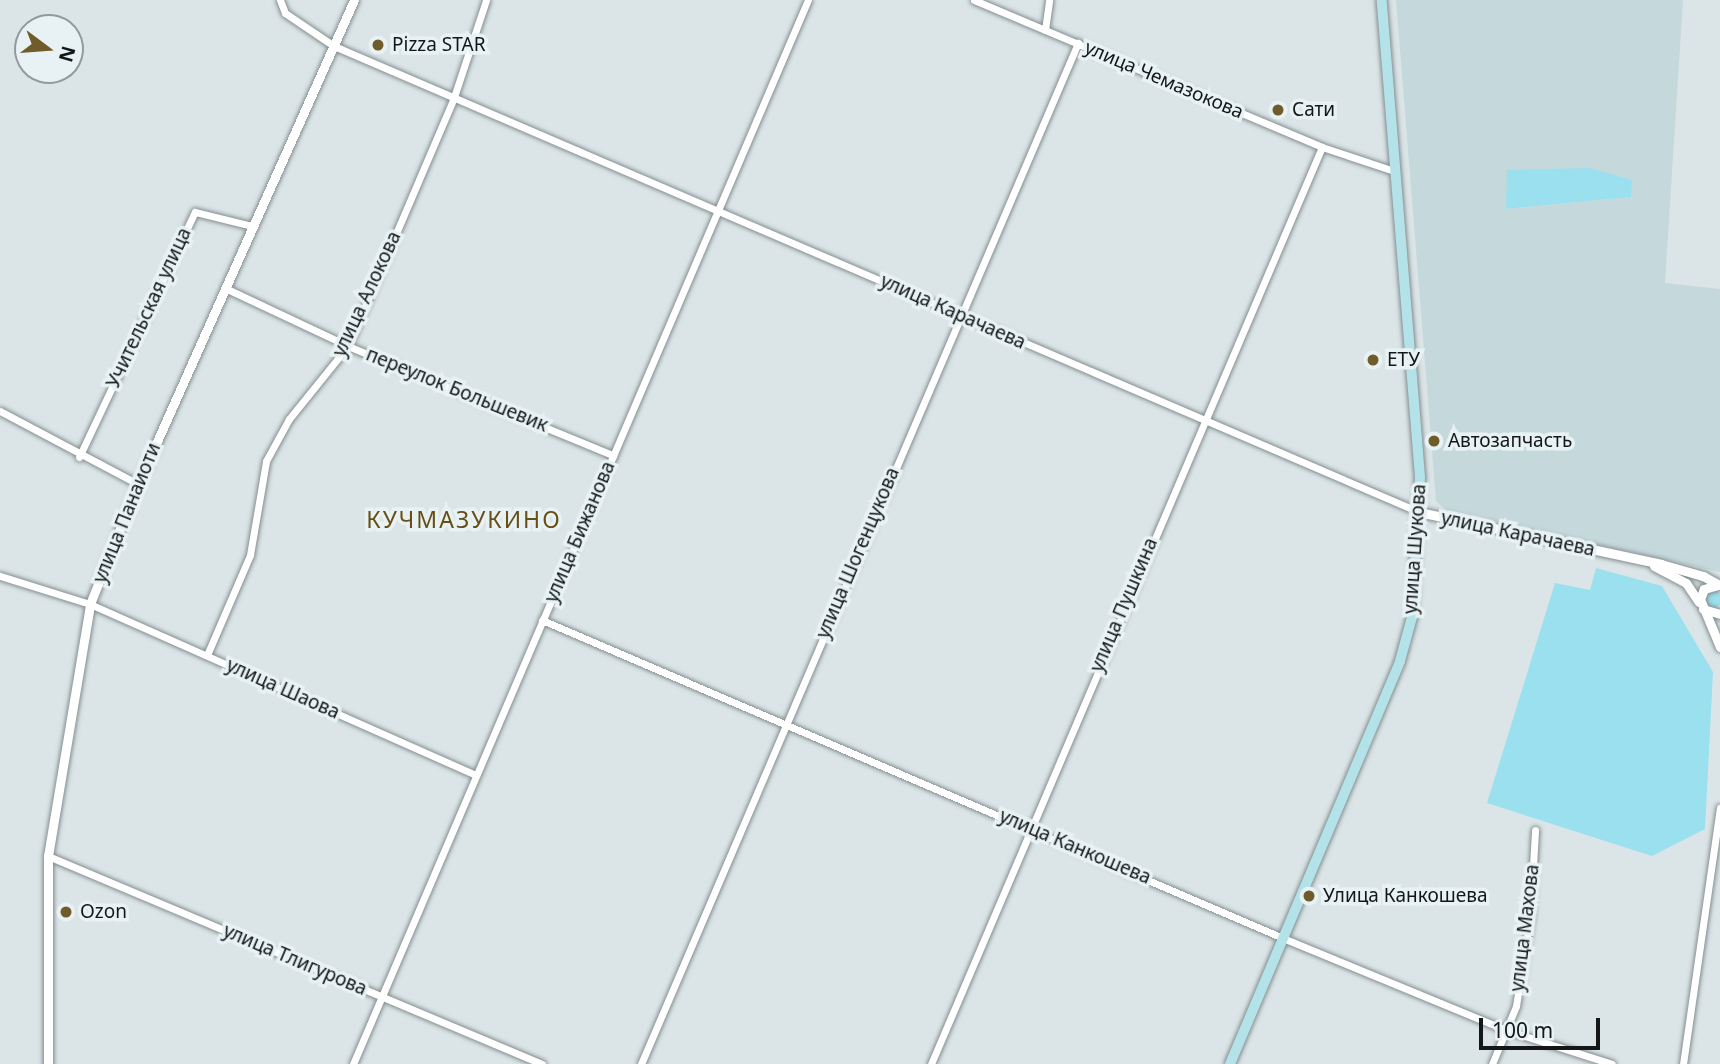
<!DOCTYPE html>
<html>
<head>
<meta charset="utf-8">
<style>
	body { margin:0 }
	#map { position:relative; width:1720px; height:1064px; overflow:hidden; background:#dbe5e7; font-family:"Noto Sans",sans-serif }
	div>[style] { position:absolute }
	.built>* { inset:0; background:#c5d8dc }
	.green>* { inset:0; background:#9ae0ee }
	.round { border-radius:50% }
	.roads { filter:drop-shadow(0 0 2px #858e90) drop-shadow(0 0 2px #858e90) }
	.minor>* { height:7px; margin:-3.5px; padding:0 3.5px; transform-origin:3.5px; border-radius:3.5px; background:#fff }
	.tertiary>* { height:9px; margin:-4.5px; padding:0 4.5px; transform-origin:4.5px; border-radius:4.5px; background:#fff }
	.secondary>* { height:10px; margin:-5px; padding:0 5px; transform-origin:5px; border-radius:5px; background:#b3e2e9 }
	.dots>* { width:19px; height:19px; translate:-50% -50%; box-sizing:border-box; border:4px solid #e8f2f4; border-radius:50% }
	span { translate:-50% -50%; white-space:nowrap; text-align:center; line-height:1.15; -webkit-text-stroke:7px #e8f2f4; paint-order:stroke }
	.poi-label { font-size:19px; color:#131717 }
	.left { translate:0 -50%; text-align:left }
	.street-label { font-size:19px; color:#131717 }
	.quarter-label { font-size:23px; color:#674f15; letter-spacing:2px }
	.north { position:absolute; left:14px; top:14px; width:70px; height:70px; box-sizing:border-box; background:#e8f2f4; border:2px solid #939a9c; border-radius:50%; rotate:106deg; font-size:19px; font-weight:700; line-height:28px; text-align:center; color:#131717 }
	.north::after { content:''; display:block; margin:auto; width:24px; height:32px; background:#705b2a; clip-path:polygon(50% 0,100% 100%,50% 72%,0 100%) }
	.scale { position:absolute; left:1479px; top:1018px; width:121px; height:32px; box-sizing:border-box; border:4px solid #131717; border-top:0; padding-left:9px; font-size:21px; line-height:24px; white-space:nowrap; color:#131717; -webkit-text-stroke:5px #e8f2f4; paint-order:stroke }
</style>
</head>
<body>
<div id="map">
	<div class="built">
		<div style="clip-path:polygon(evenodd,1396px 0,1683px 0,1665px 283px,1720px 289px,1720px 572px,1446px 510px,1436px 501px,1396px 0,1507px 170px,1631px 197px,1507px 209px,1507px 170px)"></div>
	</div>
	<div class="green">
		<div style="clip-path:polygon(1590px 168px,1632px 180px,1631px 197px,1506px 209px,1507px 170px)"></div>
		<div style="clip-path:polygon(1596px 568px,1662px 586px,1713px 672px,1705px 829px,1652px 856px,1487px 803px,1555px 583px,1590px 590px)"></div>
		<div class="round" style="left:1704px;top:590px;width:18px;height:18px"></div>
	</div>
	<div class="roads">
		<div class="minor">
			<div style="left:280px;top:0;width:14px;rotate:69deg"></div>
			<div style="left:285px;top:13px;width:59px;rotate:34deg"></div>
			<div style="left:334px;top:46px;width:1181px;rotate:23.24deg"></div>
			<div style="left:974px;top:0;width:378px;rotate:22.9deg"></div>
			<div style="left:1322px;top:147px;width:76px;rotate:18.4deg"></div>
			<div style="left:1045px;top:30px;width:30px;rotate:-82deg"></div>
			<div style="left:225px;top:288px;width:136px;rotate:25.2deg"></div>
			<div style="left:348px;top:346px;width:287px;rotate:22.4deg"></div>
			<div style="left:0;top:411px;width:156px;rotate:27.9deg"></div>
			<div style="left:79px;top:457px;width:271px;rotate:-64.7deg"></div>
			<div style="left:195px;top:212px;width:59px;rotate:13.8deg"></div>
			<div style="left:0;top:576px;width:94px;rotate:17.3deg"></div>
			<div style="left:90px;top:604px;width:422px;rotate:23.9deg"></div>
			<div style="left:542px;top:620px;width:806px;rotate:23.23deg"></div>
			<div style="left:1283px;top:938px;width:241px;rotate:22.4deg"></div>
			<div style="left:1506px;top:1030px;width:111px;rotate:17.8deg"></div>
			<div style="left:207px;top:655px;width:109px;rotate:-66.7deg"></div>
			<div style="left:250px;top:555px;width:95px;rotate:-80.3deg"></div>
			<div style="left:266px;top:461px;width:48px;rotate:-61.3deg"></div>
			<div style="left:289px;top:419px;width:94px;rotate:-51.1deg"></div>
			<div style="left:348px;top:346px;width:271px;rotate:-66.9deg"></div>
			<div style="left:454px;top:97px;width:102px;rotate:-71.7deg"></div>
			<div style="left:48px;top:856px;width:536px;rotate:22.83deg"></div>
			<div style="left:353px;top:1064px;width:1157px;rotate:-66.85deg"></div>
			<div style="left:641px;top:1064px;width:1111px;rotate:-66.83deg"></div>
			<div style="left:931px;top:1064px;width:997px;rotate:-66.91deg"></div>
			<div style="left:1492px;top:1064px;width:63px;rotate:-67.5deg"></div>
			<div style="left:1516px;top:1006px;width:89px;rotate:-81deg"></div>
			<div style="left:1530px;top:918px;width:88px;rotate:-86.7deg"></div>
			<div style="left:1683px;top:1064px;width:259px;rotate:-81.8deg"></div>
		</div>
		<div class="tertiary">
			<div style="left:1419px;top:512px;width:248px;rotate:12.1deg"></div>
			<div style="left:1661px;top:564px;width:44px;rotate:15.9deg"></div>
			<div style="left:1703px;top:576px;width:18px;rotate:29deg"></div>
			<div style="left:1654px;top:566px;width:36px;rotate:28deg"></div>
			<div style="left:1686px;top:583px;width:23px;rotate:56deg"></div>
			<div style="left:1718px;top:585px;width:15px;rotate:164deg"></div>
			<div style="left:1704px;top:589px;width:11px;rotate:112deg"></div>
			<div style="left:1700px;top:599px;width:52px;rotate:67.4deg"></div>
			<div style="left:1703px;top:609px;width:18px;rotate:16deg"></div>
			<div style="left:48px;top:1064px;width:208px;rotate:-90deg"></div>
			<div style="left:48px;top:856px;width:255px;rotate:-80.5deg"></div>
			<div style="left:90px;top:604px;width:129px;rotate:-68.2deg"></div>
			<div style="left:138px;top:484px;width:530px;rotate:-65.95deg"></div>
		</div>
		<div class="secondary">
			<div style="left:1230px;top:1064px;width:437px;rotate:-67.1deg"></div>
			<div style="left:1400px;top:661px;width:46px;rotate:-74.7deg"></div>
			<div style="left:1412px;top:617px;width:140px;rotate:-86.7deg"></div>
			<div style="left:1420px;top:477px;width:479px;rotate:-94.6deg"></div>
		</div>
	</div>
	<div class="dots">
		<div style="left:378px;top:45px;background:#705b2a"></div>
		<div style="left:1278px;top:110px;background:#705b2a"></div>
		<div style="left:1373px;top:360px;background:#705b2a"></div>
		<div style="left:1434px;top:441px;background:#705b2a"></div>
		<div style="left:1309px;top:896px;background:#705b2a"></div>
		<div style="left:66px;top:912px;background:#705b2a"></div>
	</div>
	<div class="poi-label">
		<span class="left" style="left:392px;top:45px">Pizza STAR</span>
		<span class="left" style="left:1292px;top:110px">Сати</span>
		<span class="left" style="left:1387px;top:360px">ЕТУ</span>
		<span class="left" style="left:1448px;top:441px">Автозапчасть</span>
		<span class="left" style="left:1323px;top:896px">Улица Канкошева</span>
		<span class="left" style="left:80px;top:912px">Ozon</span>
	</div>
	<div class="street-label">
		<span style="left:1164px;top:80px;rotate:23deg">улица Чемазокова</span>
		<span style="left:367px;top:294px;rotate:-65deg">улица Алокова</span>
		<span style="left:149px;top:308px;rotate:-65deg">Учительская улица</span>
		<span style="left:953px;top:312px;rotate:24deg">улица Карачаева</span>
		<span style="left:457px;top:390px;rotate:22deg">переулок Большевик</span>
		<span style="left:127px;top:513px;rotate:-68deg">улица Панаиоти</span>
		<span style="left:580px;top:532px;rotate:-67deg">улица Бижанова</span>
		<span style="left:1518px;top:534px;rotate:12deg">улица Карачаева</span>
		<span style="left:1415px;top:549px;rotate:-86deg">улица Шукова</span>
		<span style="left:858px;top:553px;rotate:-67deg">улица Шогенцукова</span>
		<span style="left:1124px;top:605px;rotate:-67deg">улица Пушкина</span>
		<span style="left:283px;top:689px;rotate:24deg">улица Шаова</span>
		<span style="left:1075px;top:847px;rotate:23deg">улица Канкошева</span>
		<span style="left:1525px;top:928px;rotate:-83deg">улица Махова</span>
		<span style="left:295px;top:960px;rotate:23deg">улица Тлигурова</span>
	</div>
	<div class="quarter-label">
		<span style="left:464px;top:519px">КУЧМАЗУКИНО</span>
	</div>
	<div class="north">N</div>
	<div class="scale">100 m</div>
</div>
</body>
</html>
